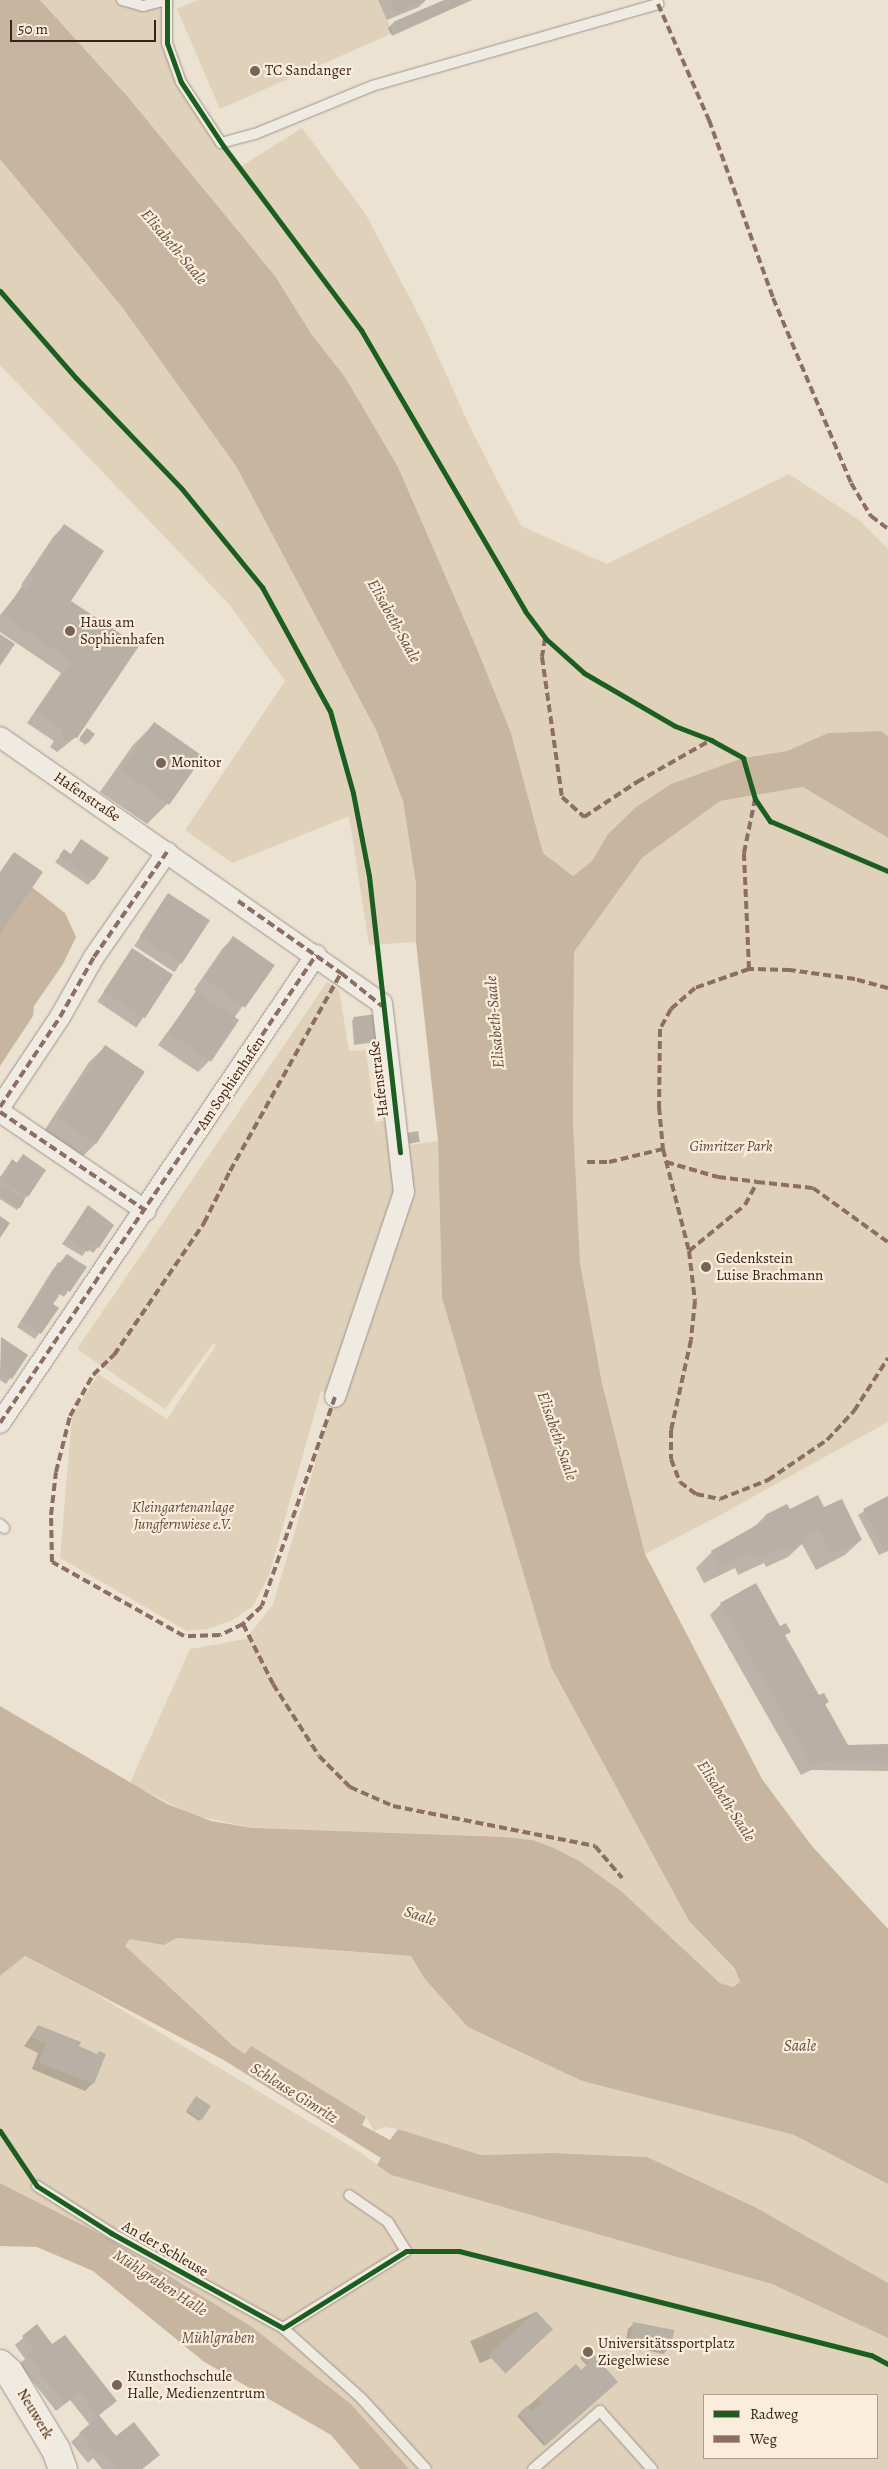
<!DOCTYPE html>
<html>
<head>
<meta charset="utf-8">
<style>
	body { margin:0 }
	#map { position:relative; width:888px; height:2469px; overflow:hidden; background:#ece2d2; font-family:Alegreya,serif }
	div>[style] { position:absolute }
	.green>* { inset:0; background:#e0d1bb }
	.water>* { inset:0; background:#c7b5a0 }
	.shadow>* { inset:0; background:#0003; transform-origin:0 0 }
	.building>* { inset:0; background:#b8b0a5; transform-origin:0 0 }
	.roads { filter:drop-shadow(0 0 1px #9d948a) drop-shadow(0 0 1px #9d948a) }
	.lane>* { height:10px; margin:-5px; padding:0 5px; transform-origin:5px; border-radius:5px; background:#efeae2 }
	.street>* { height:20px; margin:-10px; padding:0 10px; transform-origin:10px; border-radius:10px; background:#efeae2 }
	.secondary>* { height:28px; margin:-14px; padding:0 14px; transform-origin:14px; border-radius:14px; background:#efeae2 }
	.quiet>* { height:4px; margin-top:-2px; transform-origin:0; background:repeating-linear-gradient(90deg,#8d6e63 0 8px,transparent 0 12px) }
	.cycleway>* { height:5px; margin:-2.5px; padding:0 2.5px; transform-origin:2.5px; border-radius:2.5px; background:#1b5e20 }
	.dots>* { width:14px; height:14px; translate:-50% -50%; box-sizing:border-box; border:2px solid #faeddb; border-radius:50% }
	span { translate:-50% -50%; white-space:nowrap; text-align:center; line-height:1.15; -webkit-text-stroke:4.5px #faeddb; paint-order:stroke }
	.poi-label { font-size:15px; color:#3a2216 }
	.left { translate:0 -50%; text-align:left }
	.street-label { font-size:15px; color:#3a2216 }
	.park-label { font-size:15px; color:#614a3b; font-style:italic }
	.water-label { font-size:16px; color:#664f3f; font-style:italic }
	.legend { position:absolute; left:703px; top:2394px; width:175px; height:65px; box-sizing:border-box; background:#faeddb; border:1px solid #ad9c8c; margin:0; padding:6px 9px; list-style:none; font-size:15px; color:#3a2216 }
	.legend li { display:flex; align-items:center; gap:10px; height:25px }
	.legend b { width:25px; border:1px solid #ad9c8c }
	.scale { position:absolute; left:10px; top:20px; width:146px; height:22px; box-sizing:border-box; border:2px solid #3a2216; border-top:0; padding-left:6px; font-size:15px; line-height:18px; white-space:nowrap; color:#3a2216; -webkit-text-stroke:4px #faeddb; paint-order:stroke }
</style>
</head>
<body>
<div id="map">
	<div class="green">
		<div style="clip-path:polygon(40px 0,168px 0,167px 43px,221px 143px,240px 167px,302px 128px,365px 213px,423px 323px,471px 429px,521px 526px,607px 564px,789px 474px,859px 520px,888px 549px,888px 736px,881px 731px,828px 733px,787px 751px,743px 758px,671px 784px,636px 807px,608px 834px,592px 861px,573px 876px,543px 853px,511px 733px,478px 651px,398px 467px,345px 377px,312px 335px,275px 276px,128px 97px)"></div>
		<div style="clip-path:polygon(198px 0,378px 0,393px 33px,220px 109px,177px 9px)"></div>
		<div style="clip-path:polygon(0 159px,122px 307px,236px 466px,377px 732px,403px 801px,416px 884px,416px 942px,369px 945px,349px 816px,232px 863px,185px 830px,285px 681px,228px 603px,0 365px)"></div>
		<div style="clip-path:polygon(803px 787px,888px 838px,888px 1422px,713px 1519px,645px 1554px,602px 1383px,580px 1262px,573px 1121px,574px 952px,642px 858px,720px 801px)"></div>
		<div style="clip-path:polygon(327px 982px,339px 990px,349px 1051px,366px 1050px,375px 1122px,397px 1119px,402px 1146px,438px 1141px,442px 1298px,551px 1667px,689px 1921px,735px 1970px,740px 1982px,733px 1987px,720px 1983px,621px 1891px,581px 1862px,532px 1840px,253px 1828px,192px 1815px,130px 1783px,190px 1649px,246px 1639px,273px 1604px,335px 1397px,321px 1391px,269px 1575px,253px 1606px,231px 1621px,207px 1629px,187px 1631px,60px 1558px,72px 1416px,98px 1374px,167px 1419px,216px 1345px,213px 1344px,165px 1409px,77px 1349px)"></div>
		<div style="clip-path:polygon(130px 1938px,164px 1945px,177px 1938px,411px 1956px,424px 1978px,582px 2081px,794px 2135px,888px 2184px,888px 2283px,755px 2207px,647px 2157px,552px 2153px,481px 2155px,398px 2129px,384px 2127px,374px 2131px,366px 2117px,251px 2047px,245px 2054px,215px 2032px,125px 1946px)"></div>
		<div style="clip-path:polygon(evenodd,25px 1956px,94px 1993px,360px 2152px,391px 2175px,772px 2284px,888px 2338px,888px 2469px,409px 2469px,351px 2404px,252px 2327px,108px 2238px,0 2183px,0 1976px,25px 1956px,704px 2395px,877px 2395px,877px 2458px,704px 2458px,704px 2395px)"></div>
	</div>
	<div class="water">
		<div style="clip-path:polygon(0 0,40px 0,128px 97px,275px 276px,312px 335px,345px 377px,398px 467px,478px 651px,511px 733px,543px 853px,573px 876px,592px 861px,608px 834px,636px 807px,671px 784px,743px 758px,787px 751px,828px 733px,881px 731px,888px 736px,888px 838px,803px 787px,720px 801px,642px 858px,574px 952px,573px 1121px,580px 1262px,602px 1383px,645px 1554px,762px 1779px,811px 1845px,888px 1929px,888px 2184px,794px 2135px,582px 2081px,468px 2027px,424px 1978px,411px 1956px,177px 1938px,164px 1945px,130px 1939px,125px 1946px,232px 2045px,245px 2054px,251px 2046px,366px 2117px,362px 2125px,390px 2140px,398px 2129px,481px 2155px,552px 2153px,647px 2157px,755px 2207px,888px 2283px,888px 2338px,772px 2284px,391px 2175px,377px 2165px,381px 2158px,222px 2059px,25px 1956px,0 1976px,0 1706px,167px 1804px,211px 1821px,253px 1828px,503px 1837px,532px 1840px,554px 1848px,581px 1862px,621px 1891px,720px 1983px,733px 1987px,740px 1982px,735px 1969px,689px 1921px,551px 1667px,442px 1298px,438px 1141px,416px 942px,416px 884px,403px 801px,377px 732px,236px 466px,122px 307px,0 159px)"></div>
		<div style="clip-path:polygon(15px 874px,65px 913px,76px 937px,63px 964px,34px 1006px,33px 1016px,0 1066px,0 894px)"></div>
		<div style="clip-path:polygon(0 2183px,108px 2238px,252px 2327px,351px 2404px,409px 2469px,360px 2469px,331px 2435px,203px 2361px,93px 2271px,37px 2247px,0 2246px)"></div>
	</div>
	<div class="shadow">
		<div style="clip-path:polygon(378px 0,426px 0,419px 7px,387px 20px)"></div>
		<div style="clip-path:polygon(447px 0,472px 0,392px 36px,388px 28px,393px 23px)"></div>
		<div style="clip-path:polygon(64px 526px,76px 737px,57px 752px,50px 747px,54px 741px,27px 723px,61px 673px,0 632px,0 615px,23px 587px,21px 585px,53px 537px)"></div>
		<div style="clip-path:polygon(154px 724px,201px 756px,168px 803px,147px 824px,100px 792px,133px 745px)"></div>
		<div style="clip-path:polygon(85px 732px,87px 743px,85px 745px,79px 740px)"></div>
		<div style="clip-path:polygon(81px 841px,93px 879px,88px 885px,55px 862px,64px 851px,70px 855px)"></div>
		<div style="left:168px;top:894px;width:48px;height:62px;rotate:33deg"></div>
		<div style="clip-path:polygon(233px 938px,273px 965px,234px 1018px,209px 1061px,198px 1072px,158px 1045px,197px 992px,194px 990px,222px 949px)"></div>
		<div style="left:132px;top:950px;width:47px;height:62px;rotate:34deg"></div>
		<div style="clip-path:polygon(376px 1015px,377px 1042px,354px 1045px,352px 1020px)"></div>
		<div style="clip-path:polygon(105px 1047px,96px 1143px,80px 1159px,42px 1134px,89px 1062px)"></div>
		<div style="clip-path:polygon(23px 1156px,27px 1196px,17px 1210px,0 1199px,0 1177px,12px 1161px,13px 1167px)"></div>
		<div style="clip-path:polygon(88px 1206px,98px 1247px,93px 1253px,88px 1249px,82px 1256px,62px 1244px)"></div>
		<div style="clip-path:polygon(67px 1256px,85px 1267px,64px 1297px,59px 1294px,52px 1304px,57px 1308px,35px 1339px,17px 1327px,53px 1269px)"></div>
		<div style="clip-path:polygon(2px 1339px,27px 1355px,6px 1384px,0 1380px)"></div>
		<div style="clip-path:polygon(888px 1497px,888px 1551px,879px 1555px,858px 1515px)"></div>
		<div style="clip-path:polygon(787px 1505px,789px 1511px,824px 1509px,861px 1540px,845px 1555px,816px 1570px,802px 1544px,788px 1557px,766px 1567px,764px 1563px,738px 1575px,735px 1568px,704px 1583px,696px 1568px,712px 1552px,752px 1529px,765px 1516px)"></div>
		<div style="clip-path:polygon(721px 1604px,789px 1631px,784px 1636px,819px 1697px,828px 1702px,824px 1705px,847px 1746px,888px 1745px,888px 1771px,811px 1770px,801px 1775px,710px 1615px)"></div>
		<div style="clip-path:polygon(38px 2026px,78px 2047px,93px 2083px,85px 2091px,32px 2069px,38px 2053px,24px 2046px)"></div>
		<div style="clip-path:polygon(194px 2100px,209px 2106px,199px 2121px,186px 2112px)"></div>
		<div style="left:536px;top:2312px;width:24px;height:72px;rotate:66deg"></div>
		<div style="clip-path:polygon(634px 2324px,669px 2348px,663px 2354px,625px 2345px,628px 2329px)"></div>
		<div style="clip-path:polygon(37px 2326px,52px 2346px,115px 2401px,98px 2416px,116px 2438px,158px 2455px,150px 2463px,142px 2469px,102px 2469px,93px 2458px,88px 2463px,71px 2442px,90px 2425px,70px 2400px,56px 2411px,19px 2364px,25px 2359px,15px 2345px)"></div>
		<div style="clip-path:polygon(588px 2350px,616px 2382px,544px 2446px,517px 2416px,575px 2365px,581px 2371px,587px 2366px,580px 2358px)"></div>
	</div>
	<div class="building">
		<div style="clip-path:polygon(390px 0,426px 0,396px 13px)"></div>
		<div style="clip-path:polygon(444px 0,472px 0,397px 32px,393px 22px)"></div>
		<div style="clip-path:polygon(64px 524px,104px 551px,71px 601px,139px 646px,77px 738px,73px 736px,69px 742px,60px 736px,64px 730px,37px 711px,71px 661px,2px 615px,22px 586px,27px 589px,35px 577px,31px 574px)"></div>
		<div style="clip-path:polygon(0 634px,15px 644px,0 666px)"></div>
		<div style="left:154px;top:722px;width:60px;height:59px;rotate:35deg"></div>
		<div style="left:87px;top:728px;width:10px;height:12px;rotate:37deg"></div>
		<div style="clip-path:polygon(81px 839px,109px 858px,94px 880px,59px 856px,64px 849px,71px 854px)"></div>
		<div style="clip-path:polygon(14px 852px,43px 872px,0 935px,0 872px)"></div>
		<div style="left:168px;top:893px;width:50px;height:52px;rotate:33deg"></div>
		<div style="left:233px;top:936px;width:51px;height:52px;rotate:35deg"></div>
		<div style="left:132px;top:948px;width:49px;height:52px;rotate:33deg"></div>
		<div style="left:196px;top:991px;width:52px;height:50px;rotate:34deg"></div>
		<div style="left:377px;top:1014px;width:26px;height:24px;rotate:83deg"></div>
		<div style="left:105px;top:1045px;width:48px;height:87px;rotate:34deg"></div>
		<div style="left:418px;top:1131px;width:11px;height:11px;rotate:80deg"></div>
		<div style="clip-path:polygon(23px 1154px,46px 1170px,28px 1197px,0 1179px,12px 1159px,17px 1163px)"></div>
		<div style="left:2px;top:1186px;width:27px;height:9px;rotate:33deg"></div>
		<div style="clip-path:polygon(88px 1205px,114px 1225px,99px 1248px,93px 1244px,88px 1252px,67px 1238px)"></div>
		<div style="clip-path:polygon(0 1216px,10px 1223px,0 1238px)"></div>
		<div style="clip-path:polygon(67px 1254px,87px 1267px,70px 1292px,64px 1288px,59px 1295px,45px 1286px,58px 1262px,60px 1263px)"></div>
		<div style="clip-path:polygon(45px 1287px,59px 1296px,53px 1304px,59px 1308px,41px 1334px,21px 1321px)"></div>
		<div style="clip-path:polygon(1px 1337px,28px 1355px,12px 1379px,3px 1374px,0 1379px)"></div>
		<div style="clip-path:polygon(818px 1495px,824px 1507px,842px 1499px,862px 1540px,831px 1555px,818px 1529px,803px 1537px,805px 1541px,782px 1553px,780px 1548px,754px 1560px,751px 1553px,720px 1568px,711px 1551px,767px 1519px,765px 1515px,787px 1504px,790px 1509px)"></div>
		<div style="clip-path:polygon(888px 1496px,888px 1549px,885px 1551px,863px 1509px)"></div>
		<div style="clip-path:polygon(756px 1583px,780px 1626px,786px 1623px,791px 1632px,785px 1635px,819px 1695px,824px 1693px,829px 1702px,825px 1704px,848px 1745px,888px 1744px,888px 1763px,818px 1762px,812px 1765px,720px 1603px)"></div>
		<div style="clip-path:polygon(38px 2025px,81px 2042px,79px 2046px,97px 2054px,99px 2051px,106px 2054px,94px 2084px,42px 2064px,39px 2060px,46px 2044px,31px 2037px)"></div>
		<div style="left:196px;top:2096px;width:18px;height:17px;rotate:34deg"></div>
		<div style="left:536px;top:2311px;width:25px;height:65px;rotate:47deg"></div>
		<div style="left:633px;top:2322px;width:42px;height:18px;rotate:11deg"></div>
		<div style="clip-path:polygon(37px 2324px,52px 2344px,65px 2335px,117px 2401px,99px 2415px,116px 2436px,134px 2422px,160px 2455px,142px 2469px,117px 2469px,102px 2451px,97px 2455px,79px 2433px,98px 2417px,79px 2392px,64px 2404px,27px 2355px,33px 2350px,22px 2336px)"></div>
		<div style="clip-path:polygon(588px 2348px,618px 2382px,546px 2445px,519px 2413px,527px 2406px,532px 2411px,542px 2403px,537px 2398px,576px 2364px,581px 2370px,589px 2363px,581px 2354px)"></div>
	</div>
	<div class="roads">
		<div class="lane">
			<div style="left:122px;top:0;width:22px;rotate:16deg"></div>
			<div style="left:143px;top:6px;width:25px;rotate:-14deg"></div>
			<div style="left:167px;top:0;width:43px;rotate:90deg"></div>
			<div style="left:167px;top:43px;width:41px;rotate:70.3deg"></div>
			<div style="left:181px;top:82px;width:73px;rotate:56.7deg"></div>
			<div style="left:221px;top:143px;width:35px;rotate:-15deg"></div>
			<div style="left:255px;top:134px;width:126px;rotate:-22.3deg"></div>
			<div style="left:372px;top:86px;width:298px;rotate:-16deg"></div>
			<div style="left:658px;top:4px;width:4px;rotate:-104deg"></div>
			<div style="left:0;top:1524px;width:6px;rotate:45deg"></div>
			<div style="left:37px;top:2186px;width:88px;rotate:32.4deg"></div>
			<div style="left:111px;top:2233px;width:196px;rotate:28.9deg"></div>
			<div style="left:283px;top:2328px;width:105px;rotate:41.9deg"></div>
			<div style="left:361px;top:2398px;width:96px;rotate:47.5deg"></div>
			<div style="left:283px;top:2328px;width:145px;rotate:-32deg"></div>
			<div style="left:406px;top:2251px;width:34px;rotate:-122deg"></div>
			<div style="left:388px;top:2222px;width:47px;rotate:-145.3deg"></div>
			<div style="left:533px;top:2469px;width:89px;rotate:-40.9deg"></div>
			<div style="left:600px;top:2411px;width:78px;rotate:48.1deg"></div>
		</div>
		<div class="street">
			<div style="left:0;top:737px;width:465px;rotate:34.9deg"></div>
			<div style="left:382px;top:1003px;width:190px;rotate:83.4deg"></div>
			<div style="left:404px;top:1192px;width:216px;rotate:108.6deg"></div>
			<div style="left:0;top:1107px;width:108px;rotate:-56.3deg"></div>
			<div style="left:60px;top:1017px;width:69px;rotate:-60.5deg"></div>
			<div style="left:94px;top:957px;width:128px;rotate:-55.2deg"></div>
			<div style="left:0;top:1112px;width:176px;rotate:34.1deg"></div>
			<div style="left:0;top:1423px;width:565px;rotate:-55.97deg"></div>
		</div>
		<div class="secondary">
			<div style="left:0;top:2364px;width:12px;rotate:42deg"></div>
			<div style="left:9px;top:2372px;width:91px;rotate:58.9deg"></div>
			<div style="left:56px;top:2450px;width:20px;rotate:70deg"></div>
		</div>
	</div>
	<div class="quiet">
		<div style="left:658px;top:4px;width:127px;rotate:66.3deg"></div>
		<div style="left:709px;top:120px;width:189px;rotate:70.2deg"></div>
		<div style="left:773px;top:298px;width:201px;rotate:67.1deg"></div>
		<div style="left:851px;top:483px;width:39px;rotate:59deg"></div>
		<div style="left:871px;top:516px;width:21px;rotate:37deg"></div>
		<div style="left:545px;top:638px;width:19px;rotate:99deg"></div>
		<div style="left:542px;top:657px;width:141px;rotate:81.9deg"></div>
		<div style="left:562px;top:797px;width:30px;rotate:42deg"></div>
		<div style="left:584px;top:817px;width:64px;rotate:-33.4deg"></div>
		<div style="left:637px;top:782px;width:85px;rotate:-29.6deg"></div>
		<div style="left:238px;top:901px;width:126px;rotate:35deg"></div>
		<div style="left:341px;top:973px;width:53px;rotate:38.8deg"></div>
		<div style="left:749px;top:969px;width:116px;rotate:-92.5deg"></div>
		<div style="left:744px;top:853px;width:55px;rotate:-78.5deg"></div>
		<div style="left:888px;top:988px;width:34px;rotate:-165deg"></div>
		<div style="left:855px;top:979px;width:66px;rotate:-172.1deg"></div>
		<div style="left:790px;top:970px;width:41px;rotate:-178.6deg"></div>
		<div style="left:749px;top:969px;width:57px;rotate:160.6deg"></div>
		<div style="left:695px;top:988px;width:32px;rotate:139deg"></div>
		<div style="left:671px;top:1009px;width:23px;rotate:119deg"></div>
		<div style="left:660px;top:1029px;width:78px;rotate:90.7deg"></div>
		<div style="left:659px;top:1107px;width:42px;rotate:84.6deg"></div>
		<div style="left:663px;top:1149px;width:105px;rotate:75.7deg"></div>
		<div style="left:689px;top:1251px;width:50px;rotate:83.2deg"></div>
		<div style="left:695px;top:1301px;width:39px;rotate:96deg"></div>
		<div style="left:691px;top:1340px;width:92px;rotate:102.5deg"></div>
		<div style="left:671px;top:1430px;width:29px;rotate:90deg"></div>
		<div style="left:671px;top:1459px;width:25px;rotate:69deg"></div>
		<div style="left:680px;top:1482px;width:20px;rotate:37deg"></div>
		<div style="left:696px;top:1494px;width:25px;rotate:12deg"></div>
		<div style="left:720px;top:1499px;width:52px;rotate:-21.6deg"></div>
		<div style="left:768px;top:1480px;width:71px;rotate:-34.1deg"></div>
		<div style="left:827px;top:1440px;width:40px;rotate:-47deg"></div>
		<div style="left:854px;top:1411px;width:63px;rotate:-57.3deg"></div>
		<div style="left:0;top:1107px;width:108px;rotate:-56.3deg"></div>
		<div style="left:60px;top:1017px;width:69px;rotate:-60.5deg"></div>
		<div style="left:94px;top:957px;width:128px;rotate:-55.2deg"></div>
		<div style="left:0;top:1112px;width:176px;rotate:34.1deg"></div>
		<div style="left:587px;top:1162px;width:22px"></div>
		<div style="left:609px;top:1162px;width:56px;rotate:-13.5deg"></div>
		<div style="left:666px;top:1162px;width:54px;rotate:16.1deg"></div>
		<div style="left:718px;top:1177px;width:39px;rotate:7deg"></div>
		<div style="left:689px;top:1251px;width:72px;rotate:-39.4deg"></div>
		<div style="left:745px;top:1205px;width:26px;rotate:-62deg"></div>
		<div style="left:757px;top:1182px;width:56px;rotate:6.1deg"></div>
		<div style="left:813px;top:1188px;width:92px;rotate:35.8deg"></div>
		<div style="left:335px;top:1397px;width:221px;rotate:109.3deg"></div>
		<div style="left:262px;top:1606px;width:26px;rotate:137deg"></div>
		<div style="left:243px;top:1624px;width:25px;rotate:154deg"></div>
		<div style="left:220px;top:1635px;width:36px;rotate:178deg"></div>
		<div style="left:184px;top:1636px;width:151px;rotate:-150.7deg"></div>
		<div style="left:52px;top:1562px;width:47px;rotate:-91.2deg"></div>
		<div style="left:51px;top:1515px;width:43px;rotate:-83.4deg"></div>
		<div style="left:56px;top:1472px;width:58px;rotate:-76deg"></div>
		<div style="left:70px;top:1416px;width:47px;rotate:-60.7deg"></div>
		<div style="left:93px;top:1375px;width:29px;rotate:-44deg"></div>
		<div style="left:114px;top:1355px;width:160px;rotate:-55.7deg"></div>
		<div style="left:204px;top:1223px;width:58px;rotate:-63.4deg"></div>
		<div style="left:230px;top:1171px;width:227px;rotate:-60.7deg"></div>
		<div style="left:0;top:1423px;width:565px;rotate:-55.97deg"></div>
		<div style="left:243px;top:1624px;width:67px;rotate:63.4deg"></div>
		<div style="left:273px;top:1684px;width:85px;rotate:57.4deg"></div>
		<div style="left:319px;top:1756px;width:44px;rotate:45deg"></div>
		<div style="left:350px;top:1787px;width:47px;rotate:23.8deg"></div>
		<div style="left:393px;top:1806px;width:206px;rotate:11.2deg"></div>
		<div style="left:595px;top:1846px;width:42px;rotate:49.8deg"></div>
	</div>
	<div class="cycleway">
		<div style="left:167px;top:0;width:43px;rotate:90deg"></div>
		<div style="left:167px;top:43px;width:41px;rotate:70.3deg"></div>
		<div style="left:181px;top:82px;width:78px;rotate:56.5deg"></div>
		<div style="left:224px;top:147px;width:229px;rotate:53.2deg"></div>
		<div style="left:361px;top:330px;width:325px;rotate:59.7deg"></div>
		<div style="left:525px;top:611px;width:34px;rotate:53deg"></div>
		<div style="left:545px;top:638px;width:52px;rotate:41.9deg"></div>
		<div style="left:584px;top:673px;width:105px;rotate:30.2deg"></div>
		<div style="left:675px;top:726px;width:39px;rotate:21deg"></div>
		<div style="left:711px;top:740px;width:37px;rotate:29deg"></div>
		<div style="left:743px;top:758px;width:43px;rotate:73.7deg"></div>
		<div style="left:755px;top:799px;width:27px;rotate:56deg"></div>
		<div style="left:770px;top:821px;width:128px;rotate:23deg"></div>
		<div style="left:0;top:291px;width:116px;rotate:48.9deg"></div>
		<div style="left:76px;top:378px;width:153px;rotate:46.3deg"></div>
		<div style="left:182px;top:489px;width:127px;rotate:50.8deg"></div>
		<div style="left:262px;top:587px;width:141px;rotate:61.3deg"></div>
		<div style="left:330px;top:711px;width:85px;rotate:74.3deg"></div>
		<div style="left:353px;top:793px;width:85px;rotate:79.1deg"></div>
		<div style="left:369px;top:876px;width:278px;rotate:83.6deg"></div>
		<div style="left:0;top:2131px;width:66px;rotate:56.1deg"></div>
		<div style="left:37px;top:2186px;width:88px;rotate:32.4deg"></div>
		<div style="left:111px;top:2233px;width:196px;rotate:28.9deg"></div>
		<div style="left:283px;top:2328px;width:145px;rotate:-32deg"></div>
		<div style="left:406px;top:2251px;width:53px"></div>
		<div style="left:459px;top:2251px;width:425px;rotate:14.2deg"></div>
		<div style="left:871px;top:2355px;width:19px;rotate:28deg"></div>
	</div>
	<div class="dots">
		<div style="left:255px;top:71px;background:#786558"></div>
		<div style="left:70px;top:631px;background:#786558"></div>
		<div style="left:161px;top:763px;background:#786558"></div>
		<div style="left:706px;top:1267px;background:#786558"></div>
		<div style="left:588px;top:2352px;background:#786558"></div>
		<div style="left:117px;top:2385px;background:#786558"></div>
	</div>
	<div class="poi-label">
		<span class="left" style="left:265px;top:71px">TC Sandanger</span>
		<span class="left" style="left:80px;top:631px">Haus am<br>Sophienhafen</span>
		<span class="left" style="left:171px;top:763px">Monitor</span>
		<span class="left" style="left:716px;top:1267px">Gedenkstein<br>Luise Brachmann</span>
		<span class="left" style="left:598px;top:2352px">Universitätssportplatz<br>Ziegelwiese</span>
		<span class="left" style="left:127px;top:2385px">Kunsthochschule<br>Halle, Medienzentrum</span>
	</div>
	<div class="street-label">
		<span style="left:87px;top:797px;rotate:34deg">Hafenstraße</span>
		<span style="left:379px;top:1079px;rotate:-97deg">Hafenstraße</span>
		<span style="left:231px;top:1083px;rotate:-56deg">Am Sophienhafen</span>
		<span style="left:165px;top:2249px;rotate:30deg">An der Schleuse</span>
		<span style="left:35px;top:2414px;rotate:59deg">Neuwerk</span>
	</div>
	<div class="park-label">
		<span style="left:731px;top:1147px">Gimritzer Park</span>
		<span style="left:183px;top:1516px">Kleingartenanlage<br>Jungfernwiese e.V.</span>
	</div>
	<div class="water-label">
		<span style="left:174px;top:247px;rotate:50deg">Elisabeth-Saale</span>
		<span style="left:394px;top:621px;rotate:61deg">Elisabeth-Saale</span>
		<span style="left:495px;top:1022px;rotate:-95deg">Elisabeth-Saale</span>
		<span style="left:557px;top:1436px;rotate:71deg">Elisabeth-Saale</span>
		<span style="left:726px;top:1801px;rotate:57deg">Elisabeth-Saale</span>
		<span style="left:420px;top:1916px;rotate:19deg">Saale</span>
		<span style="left:800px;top:2046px">Saale</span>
		<span style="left:294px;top:2093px;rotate:32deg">Schleuse Gimritz</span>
		<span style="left:160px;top:2283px;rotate:33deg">Mühlgraben Halle</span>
		<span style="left:218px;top:2338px">Mühlgraben</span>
	</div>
	<ul class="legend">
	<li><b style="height:6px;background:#1b5e20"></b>Radweg</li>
	<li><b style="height:6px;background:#8d6e63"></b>Weg</li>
	</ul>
	<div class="scale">50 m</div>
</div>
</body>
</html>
